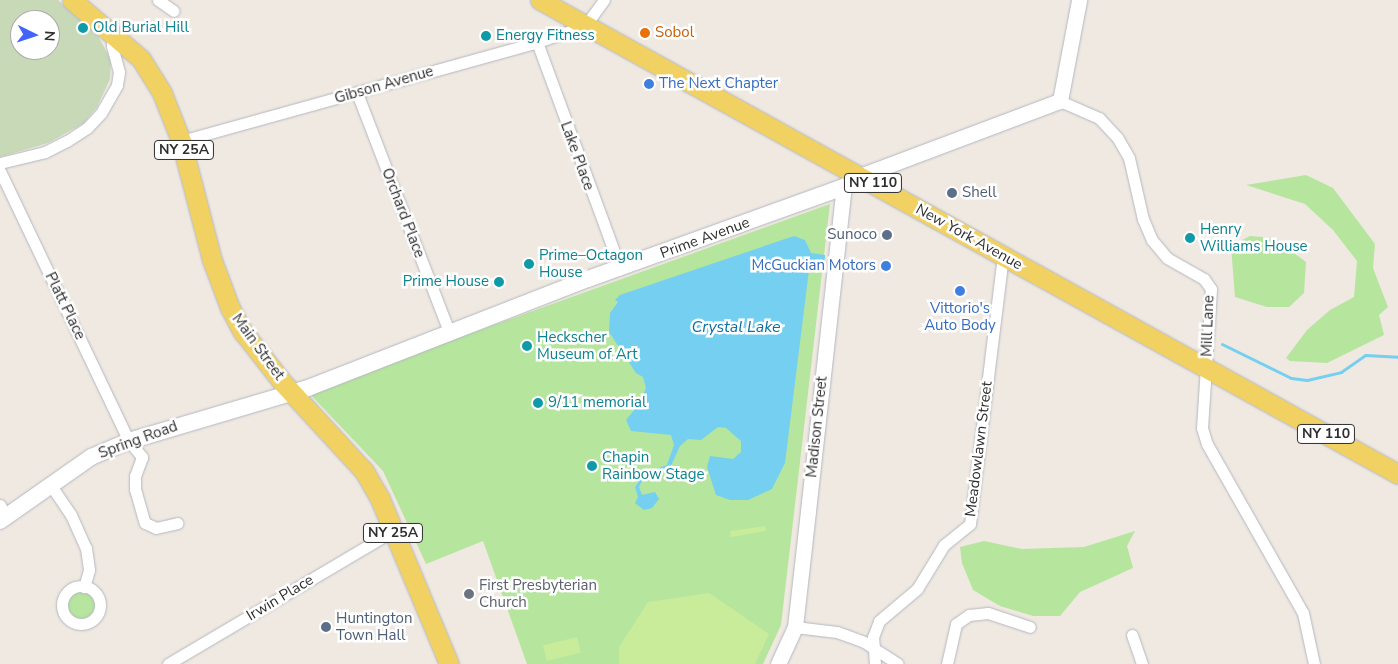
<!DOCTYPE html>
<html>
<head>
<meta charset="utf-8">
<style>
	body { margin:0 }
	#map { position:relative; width:1398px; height:664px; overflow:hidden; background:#efe9e1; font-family:"Nunito Sans",sans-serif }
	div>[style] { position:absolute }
	.green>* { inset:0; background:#b6e59e }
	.round { border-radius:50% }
	.cemetery>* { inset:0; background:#c8d9b8 }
	.pitch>* { inset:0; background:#c9ec9a; transform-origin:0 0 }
	.water>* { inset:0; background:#75cff0 }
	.stream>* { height:3px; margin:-1.5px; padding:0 1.5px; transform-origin:1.5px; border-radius:1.5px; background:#75cff0 }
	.roads { filter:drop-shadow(0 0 1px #b4b7c1) drop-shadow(0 0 1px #b4b7c1) }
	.minor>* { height:11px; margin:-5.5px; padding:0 5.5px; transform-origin:5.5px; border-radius:5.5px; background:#fff }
	.minor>.ring { margin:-5.5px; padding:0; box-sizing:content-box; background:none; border:11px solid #fff; border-radius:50% }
	.tertiary>* { height:15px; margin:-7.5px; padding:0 7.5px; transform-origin:7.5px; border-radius:7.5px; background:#fff }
	.secondary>* { height:16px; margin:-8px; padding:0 8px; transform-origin:8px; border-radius:8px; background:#fff }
	.primary>* { height:19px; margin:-9.5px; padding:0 9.5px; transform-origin:9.5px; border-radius:9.5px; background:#f2d163 }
	.dots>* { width:14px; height:14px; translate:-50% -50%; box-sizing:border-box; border:2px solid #fff; border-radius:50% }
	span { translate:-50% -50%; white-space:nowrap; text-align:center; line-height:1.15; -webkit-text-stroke:5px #fff; paint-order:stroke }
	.shield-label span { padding:1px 4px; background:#fff; border:1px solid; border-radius:4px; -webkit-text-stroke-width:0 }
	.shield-label { font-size:14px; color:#2e2e2e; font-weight:700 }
	.culture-label { font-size:15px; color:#0d838f }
	.left { translate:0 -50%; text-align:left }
	.right { translate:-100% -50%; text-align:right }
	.food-label { font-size:15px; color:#c56008 }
	.shop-label { font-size:15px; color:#366cbe }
	.street-label { font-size:15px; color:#2e2e2e }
	.service-label { font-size:15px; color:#4e5e75 }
	.worship-label { font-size:15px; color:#5b616d }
	.water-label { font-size:16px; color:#0d6fa3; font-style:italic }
	.north { position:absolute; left:10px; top:10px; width:50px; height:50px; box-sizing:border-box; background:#fff; border:1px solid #ababab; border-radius:50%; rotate:94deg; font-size:14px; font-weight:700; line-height:20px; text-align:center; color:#2e2e2e }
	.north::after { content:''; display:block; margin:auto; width:18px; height:22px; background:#4264fb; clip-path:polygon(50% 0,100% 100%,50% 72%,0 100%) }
</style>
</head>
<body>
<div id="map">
	<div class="green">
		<div style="clip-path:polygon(1306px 175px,1333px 188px,1375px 244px,1373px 268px,1388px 307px,1379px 315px,1384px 335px,1327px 363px,1290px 361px,1286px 358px,1307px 330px,1330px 310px,1354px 297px,1357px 261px,1333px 230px,1305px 204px,1246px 185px)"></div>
		<div style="clip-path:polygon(830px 204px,781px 625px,763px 664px,527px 664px,483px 541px,426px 564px,383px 471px,308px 392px)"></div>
		<div style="clip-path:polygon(1250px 236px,1274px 238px,1306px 262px,1304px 293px,1289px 307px,1267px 307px,1235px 297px,1231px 246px)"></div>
		<div style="clip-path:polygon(1135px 531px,1127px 546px,1133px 568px,1080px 592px,1060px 616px,1033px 616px,1000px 606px,973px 590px,962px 563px,960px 547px,984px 541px,1022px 549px,1084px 547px)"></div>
		<div class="round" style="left:64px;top:588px;width:34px;height:34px"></div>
	</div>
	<div class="cemetery">
		<div style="clip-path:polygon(evenodd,0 0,58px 0,98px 36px,111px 60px,110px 79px,97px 107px,84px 123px,48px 143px,0 157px,0 0,20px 20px,50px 20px,50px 50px,20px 50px,20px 20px)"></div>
	</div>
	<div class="pitch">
		<div style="clip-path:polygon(765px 526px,766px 531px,731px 537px,730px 531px)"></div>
		<div style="clip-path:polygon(709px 593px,769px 634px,755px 664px,619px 664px,619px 647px,648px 602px)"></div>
		<div style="left:577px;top:637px;width:16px;height:35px;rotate:76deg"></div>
	</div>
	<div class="water">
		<div style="clip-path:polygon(794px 236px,805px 240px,811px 253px,825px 255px,825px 258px,823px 264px,810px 262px,785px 463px,772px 489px,748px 500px,730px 500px,716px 495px,707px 467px,710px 456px,733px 459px,741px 452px,741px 441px,726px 428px,718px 427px,701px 440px,688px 439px,680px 446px,670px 468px,645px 475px,639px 487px,642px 495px,655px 492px,659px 499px,652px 508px,644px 510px,635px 503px,638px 497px,635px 487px,644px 473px,667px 465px,674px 445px,671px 435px,631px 431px,626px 420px,640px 403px,646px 388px,643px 377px,636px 373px,609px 332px,610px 313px,618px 302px,615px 300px,620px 295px)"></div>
	</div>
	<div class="stream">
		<div style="left:1222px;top:344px;width:77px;rotate:26.2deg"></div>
		<div style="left:1291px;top:378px;width:16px;rotate:7deg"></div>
		<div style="left:1307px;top:380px;width:35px;rotate:-13deg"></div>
		<div style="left:1341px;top:372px;width:29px;rotate:-35deg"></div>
		<div style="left:1365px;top:355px;width:33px;rotate:3deg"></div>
	</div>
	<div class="roads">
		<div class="minor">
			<div style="left:158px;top:0;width:19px;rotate:35deg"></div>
			<div style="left:537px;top:42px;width:241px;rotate:69.8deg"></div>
			<div style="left:357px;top:93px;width:256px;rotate:68.9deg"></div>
			<div style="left:1060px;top:101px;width:43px;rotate:23.6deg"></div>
			<div style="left:1099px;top:118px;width:26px;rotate:47deg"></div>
			<div style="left:1117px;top:137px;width:24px;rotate:60deg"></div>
			<div style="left:1129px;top:158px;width:63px;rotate:77.1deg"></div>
			<div style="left:1143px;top:219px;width:23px;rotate:67deg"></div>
			<div style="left:1152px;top:240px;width:23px;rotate:50deg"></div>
			<div style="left:1167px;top:258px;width:43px;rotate:29.6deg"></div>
			<div style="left:1204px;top:279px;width:12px;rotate:55deg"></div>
			<div style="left:1211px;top:289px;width:139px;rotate:93.7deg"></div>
			<div style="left:1202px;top:428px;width:17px;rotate:73deg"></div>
			<div style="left:1207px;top:444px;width:194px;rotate:60.4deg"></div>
			<div style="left:1303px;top:613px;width:52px;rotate:77.8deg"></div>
			<div style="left:181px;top:141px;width:370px;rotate:-15.5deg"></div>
			<div style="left:537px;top:42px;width:51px;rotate:-18.4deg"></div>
			<div style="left:585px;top:26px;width:32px;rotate:-54deg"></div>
			<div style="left:0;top:163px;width:46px;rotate:-13.7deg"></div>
			<div style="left:45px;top:152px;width:25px;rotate:-27deg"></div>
			<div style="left:67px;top:141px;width:24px;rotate:-33deg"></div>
			<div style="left:87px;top:128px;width:21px;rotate:-47deg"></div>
			<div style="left:101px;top:113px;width:32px;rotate:-60deg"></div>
			<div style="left:117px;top:85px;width:13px;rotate:-81deg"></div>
			<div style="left:119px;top:72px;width:27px;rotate:-105deg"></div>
			<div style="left:112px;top:46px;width:14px;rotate:-90deg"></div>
			<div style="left:0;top:171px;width:299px;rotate:64.5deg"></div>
			<div style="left:129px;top:441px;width:21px;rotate:51deg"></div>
			<div style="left:142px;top:457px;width:20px;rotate:110deg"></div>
			<div style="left:135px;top:476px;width:13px;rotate:90deg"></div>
			<div style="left:135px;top:489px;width:35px;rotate:74deg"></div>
			<div style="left:145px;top:523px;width:12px;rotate:24deg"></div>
			<div style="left:156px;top:528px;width:22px;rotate:-13deg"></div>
			<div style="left:50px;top:484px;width:37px;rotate:56deg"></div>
			<div style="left:71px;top:515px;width:36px;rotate:66deg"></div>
			<div style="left:86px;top:548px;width:22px;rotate:82deg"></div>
			<div style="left:89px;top:570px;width:18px;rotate:106deg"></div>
			<div style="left:0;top:505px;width:13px;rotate:63deg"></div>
			<div class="ring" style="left:62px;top:586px;width:27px;height:27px"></div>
			<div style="left:795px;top:627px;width:42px;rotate:6.8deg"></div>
			<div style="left:837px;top:632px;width:29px;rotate:20deg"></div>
			<div style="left:864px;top:642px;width:40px;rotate:32.9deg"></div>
			<div style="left:1132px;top:635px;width:31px;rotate:71deg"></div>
			<div style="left:168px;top:664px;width:261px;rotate:-30.6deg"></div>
			<div style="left:875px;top:664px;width:27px;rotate:-94deg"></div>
			<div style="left:873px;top:637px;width:17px;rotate:-69deg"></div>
			<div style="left:879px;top:621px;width:50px;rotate:-40.1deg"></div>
			<div style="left:917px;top:589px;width:52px;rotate:-58.5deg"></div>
			<div style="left:944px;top:545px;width:33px;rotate:-39deg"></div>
			<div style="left:970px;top:524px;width:270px;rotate:-83deg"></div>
			<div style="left:947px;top:664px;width:41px;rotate:-77.3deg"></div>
			<div style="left:956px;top:624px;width:16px;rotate:-35deg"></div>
			<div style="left:969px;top:615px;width:19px;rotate:-6deg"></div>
			<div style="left:988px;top:613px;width:44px;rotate:18.4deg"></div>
		</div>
		<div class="tertiary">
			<div style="left:860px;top:176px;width:214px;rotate:-20.6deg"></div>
			<div style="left:1060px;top:101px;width:103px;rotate:-79.3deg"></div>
			<div style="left:808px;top:511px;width:326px;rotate:-83.7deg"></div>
			<div style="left:778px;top:664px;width:41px;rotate:-65.3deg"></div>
			<div style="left:795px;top:627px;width:116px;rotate:-83.6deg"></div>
		</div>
		<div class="secondary">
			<div style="left:0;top:521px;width:111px;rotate:-35.1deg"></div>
			<div style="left:91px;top:457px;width:41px;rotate:-22.8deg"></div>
			<div style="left:129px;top:441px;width:187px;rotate:-16.5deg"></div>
			<div style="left:308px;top:388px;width:300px;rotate:-21.3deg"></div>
			<div style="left:588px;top:279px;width:272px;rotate:-19.8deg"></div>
			<div style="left:844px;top:187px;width:19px;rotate:-35deg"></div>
		</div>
		<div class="primary">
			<div style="left:72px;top:0;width:91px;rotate:40.5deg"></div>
			<div style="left:141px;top:59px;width:40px;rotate:58deg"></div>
			<div style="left:162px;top:93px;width:52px;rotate:68.4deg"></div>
			<div style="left:181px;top:141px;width:123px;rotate:75.4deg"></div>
			<div style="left:212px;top:260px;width:51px;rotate:69.4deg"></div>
			<div style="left:230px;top:308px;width:27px;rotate:62deg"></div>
			<div style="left:243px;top:332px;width:65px;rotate:51.9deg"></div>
			<div style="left:283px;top:383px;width:120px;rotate:47.4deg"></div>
			<div style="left:364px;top:471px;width:32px;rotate:60deg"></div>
			<div style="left:380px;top:499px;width:179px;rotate:67.3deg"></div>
			<div style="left:540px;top:0;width:980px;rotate:28.92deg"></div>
		</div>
	</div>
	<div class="dots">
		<div style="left:83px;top:28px;background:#0f9aa8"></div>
		<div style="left:645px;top:33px;background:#e8710a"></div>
		<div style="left:486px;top:36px;background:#0f9aa8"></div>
		<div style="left:649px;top:84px;background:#3f7fe0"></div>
		<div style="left:952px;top:193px;background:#5c6f8a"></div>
		<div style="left:887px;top:235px;background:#5c6f8a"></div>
		<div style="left:1190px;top:238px;background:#0f9aa8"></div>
		<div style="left:529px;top:264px;background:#0f9aa8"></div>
		<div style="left:886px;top:266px;background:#3f7fe0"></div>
		<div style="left:499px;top:282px;background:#0f9aa8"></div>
		<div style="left:960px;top:291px;background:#3f7fe0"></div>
		<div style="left:527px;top:346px;background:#0f9aa8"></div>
		<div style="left:538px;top:403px;background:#0f9aa8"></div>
		<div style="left:592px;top:466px;background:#0f9aa8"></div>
		<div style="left:469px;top:594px;background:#6b7280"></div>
		<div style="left:326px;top:627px;background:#5c6f8a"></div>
	</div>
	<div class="shield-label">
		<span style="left:184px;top:150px">NY 25A</span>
		<span style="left:873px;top:183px">NY 110</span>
		<span style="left:1326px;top:434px">NY 110</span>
		<span style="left:393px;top:533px">NY 25A</span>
	</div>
	<div class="culture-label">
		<span class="left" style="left:93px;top:28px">Old Burial Hill</span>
		<span class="left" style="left:496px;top:36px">Energy Fitness</span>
		<span class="left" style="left:1200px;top:238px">Henry<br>Williams House</span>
		<span class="left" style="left:539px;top:264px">Prime–Octagon<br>House</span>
		<span class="right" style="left:489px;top:282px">Prime House</span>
		<span class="left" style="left:537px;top:346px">Heckscher<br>Museum of Art</span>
		<span class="left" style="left:548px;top:403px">9/11 memorial</span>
		<span class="left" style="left:602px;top:466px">Chapin<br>Rainbow Stage</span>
	</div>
	<div class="food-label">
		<span class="left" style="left:655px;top:33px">Sobol</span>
	</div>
	<div class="shop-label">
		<span class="left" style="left:659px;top:84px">The Next Chapter</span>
		<span class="right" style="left:876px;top:266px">McGuckian Motors</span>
		<span style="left:960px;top:317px">Vittorio's<br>Auto Body</span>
	</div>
	<div class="street-label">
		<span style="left:384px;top:85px;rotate:-16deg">Gibson Avenue</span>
		<span style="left:577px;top:156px;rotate:70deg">Lake Place</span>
		<span style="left:403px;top:213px;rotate:69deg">Orchard Place</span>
		<span style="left:969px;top:237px;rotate:29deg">New York Avenue</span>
		<span style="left:705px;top:238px;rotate:-20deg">Prime Avenue</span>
		<span style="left:65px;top:306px;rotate:64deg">Platt Place</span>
		<span style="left:1208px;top:326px;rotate:-88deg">Mill Lane</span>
		<span style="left:258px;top:347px;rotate:54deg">Main Street</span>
		<span style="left:817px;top:427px;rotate:-84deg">Madison Street</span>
		<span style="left:138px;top:440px;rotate:-20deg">Spring Road</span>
		<span style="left:979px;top:449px;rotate:-83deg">Meadowlawn Street</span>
		<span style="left:280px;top:598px;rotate:-31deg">Irwin Place</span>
	</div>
	<div class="service-label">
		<span class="left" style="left:962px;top:193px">Shell</span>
		<span class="right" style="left:877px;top:235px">Sunoco</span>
		<span class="left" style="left:336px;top:627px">Huntington<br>Town Hall</span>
	</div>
	<div class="worship-label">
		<span class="left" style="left:479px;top:594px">First Presbyterian<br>Church</span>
	</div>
	<div class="water-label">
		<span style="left:736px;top:327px">Crystal Lake</span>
	</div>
	<div class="north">N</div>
</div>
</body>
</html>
